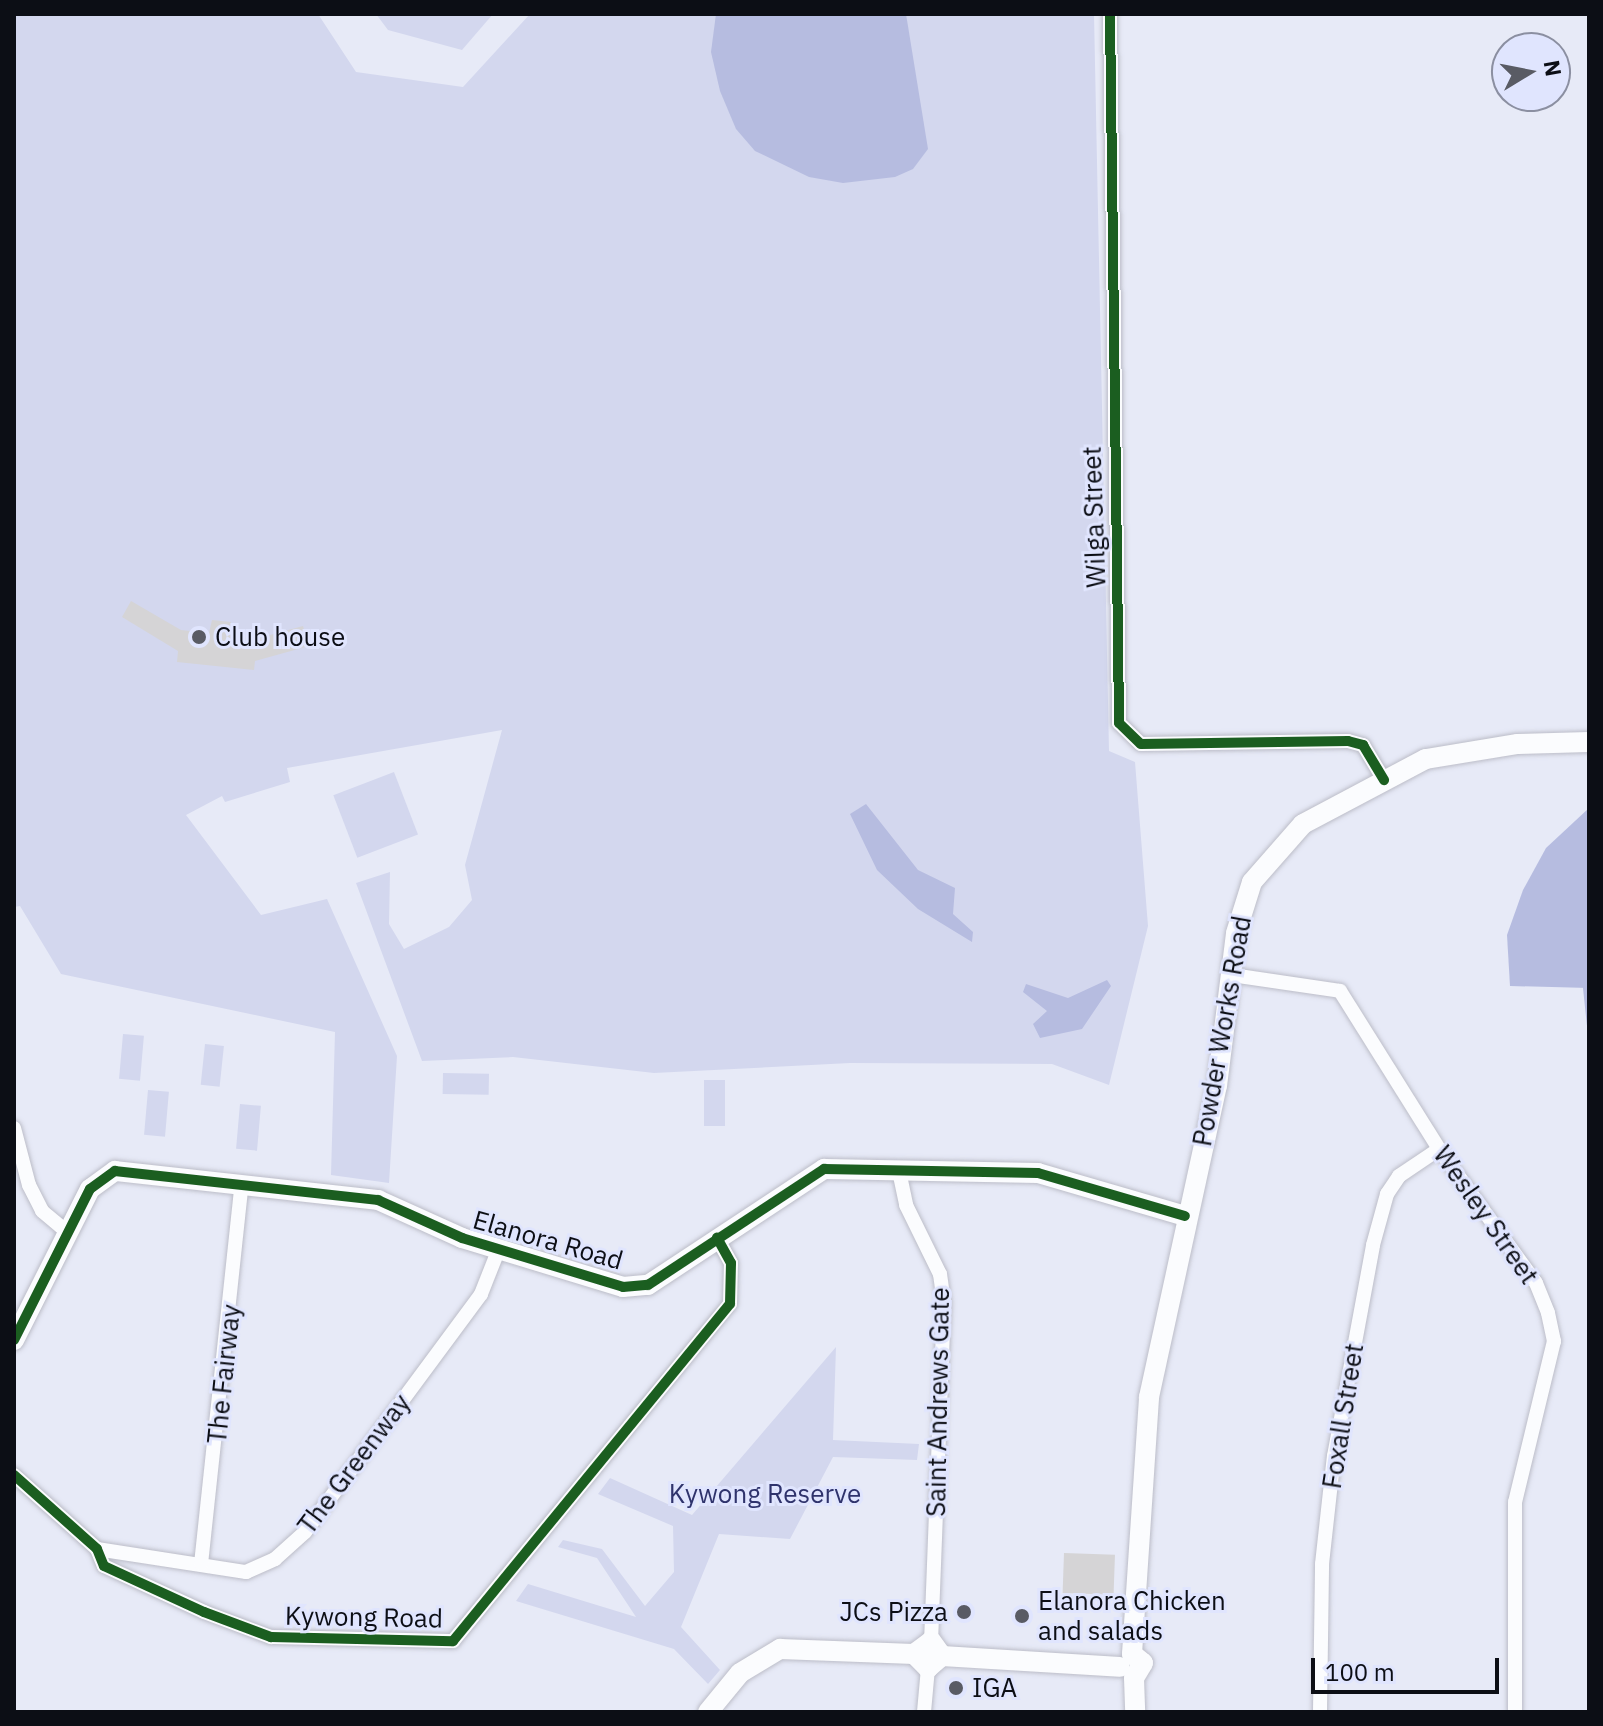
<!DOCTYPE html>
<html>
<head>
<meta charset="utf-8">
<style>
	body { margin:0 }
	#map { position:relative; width:1603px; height:1726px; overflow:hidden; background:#e7eaf7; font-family:"IBM Plex Sans",sans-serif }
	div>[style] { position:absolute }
	.green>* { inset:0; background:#d3d7ee; transform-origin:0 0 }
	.water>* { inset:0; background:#b6bce0 }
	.stream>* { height:4px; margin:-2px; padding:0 2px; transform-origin:2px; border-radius:2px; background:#b6bce0 }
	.building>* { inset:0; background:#d5d4d6; transform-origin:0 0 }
	.roads { filter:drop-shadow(0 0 2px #bcbdc8) drop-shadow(0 0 2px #bcbdc8) }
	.street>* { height:14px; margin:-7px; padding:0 7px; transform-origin:7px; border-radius:7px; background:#fbfcfe }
	.secondary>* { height:20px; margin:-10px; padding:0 10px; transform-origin:10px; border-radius:10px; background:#fbfcfe }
	.cycleway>* { height:10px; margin:-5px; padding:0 5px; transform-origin:5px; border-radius:5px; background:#1b5e20 }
	.dots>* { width:22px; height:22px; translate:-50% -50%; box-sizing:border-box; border:4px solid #e0e5fe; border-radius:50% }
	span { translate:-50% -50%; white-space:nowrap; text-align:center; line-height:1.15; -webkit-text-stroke:6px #e0e5fe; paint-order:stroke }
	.street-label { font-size:26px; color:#0c0e15 }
	.poi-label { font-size:26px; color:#0c0e15 }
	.left { translate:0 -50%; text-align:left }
	.right { translate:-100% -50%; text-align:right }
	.park-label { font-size:26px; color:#2f336c }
	.frame { position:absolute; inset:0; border:16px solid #0c0e15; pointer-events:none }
	.north { position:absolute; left:1491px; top:32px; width:80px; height:80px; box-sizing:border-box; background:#e0e5fe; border:2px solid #8b8fa1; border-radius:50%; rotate:80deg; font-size:22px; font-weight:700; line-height:32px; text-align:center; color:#0c0e15 }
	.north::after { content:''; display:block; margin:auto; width:28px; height:36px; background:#595b64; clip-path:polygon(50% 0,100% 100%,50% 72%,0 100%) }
	.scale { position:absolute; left:1311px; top:1658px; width:188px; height:36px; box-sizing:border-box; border:4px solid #0c0e15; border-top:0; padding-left:10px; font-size:24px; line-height:28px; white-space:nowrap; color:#0c0e15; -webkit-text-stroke:6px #e0e5fe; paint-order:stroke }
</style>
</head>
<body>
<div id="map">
	<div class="green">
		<div style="clip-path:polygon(14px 14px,318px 14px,356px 72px,463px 87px,530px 14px,1094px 14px,1109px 751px,1135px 762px,1148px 926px,1109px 1085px,1052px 1064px,850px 1063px,654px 1073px,513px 1057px,422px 1061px,356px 883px,390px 872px,389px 924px,404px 949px,449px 927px,472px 900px,465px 865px,502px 730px,287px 768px,290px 782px,225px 802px,222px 796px,186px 815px,261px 915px,327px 899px,397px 1056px,389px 1183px,331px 1175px,335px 1032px,61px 974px,20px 906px,14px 907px)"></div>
		<div style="clip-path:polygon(376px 14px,493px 14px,462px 50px,388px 30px)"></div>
		<div style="left:394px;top:772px;width:67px;height:65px;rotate:69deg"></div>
		<div style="left:123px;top:1034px;width:21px;height:45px;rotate:5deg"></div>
		<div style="left:205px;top:1044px;width:19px;height:41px;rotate:6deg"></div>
		<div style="left:443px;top:1073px;width:46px;height:21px;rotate:1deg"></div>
		<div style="left:704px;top:1080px;width:21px;height:46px"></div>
		<div style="left:148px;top:1090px;width:21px;height:45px;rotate:5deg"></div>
		<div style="left:240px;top:1104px;width:21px;height:45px;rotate:5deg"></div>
		<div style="clip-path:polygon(836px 1347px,833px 1440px,919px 1444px,917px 1460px,833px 1457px,790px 1539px,719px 1534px,681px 1627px,720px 1670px,708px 1684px,674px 1649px,516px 1601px,528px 1584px,636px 1617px,597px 1558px,558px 1547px,563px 1540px,602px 1549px,645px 1606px,674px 1572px,673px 1526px,598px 1494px,610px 1478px,692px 1515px)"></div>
	</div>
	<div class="water">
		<div style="clip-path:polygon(716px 14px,906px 14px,928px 149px,913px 169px,895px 177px,843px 183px,809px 177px,755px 151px,736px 129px,720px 91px,711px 52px)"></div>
		<div style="clip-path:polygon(866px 804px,918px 870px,955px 888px,953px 914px,973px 932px,972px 942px,918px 909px,877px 870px,850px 814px)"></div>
		<div style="clip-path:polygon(1589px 808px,1589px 988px,1510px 986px,1507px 935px,1523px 890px,1546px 848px)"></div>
		<div style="clip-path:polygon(1107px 980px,1111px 986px,1082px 1029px,1040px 1038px,1033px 1024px,1047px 1011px,1023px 992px,1026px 984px,1068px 998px)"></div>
	</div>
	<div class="stream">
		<div style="left:1585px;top:988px;width:37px;rotate:84deg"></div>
	</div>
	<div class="building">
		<div style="clip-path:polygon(131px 601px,181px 630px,209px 633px,212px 620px,231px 622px,229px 635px,259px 638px,303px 626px,309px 646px,255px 661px,254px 670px,177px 662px,178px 651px,122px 617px)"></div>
		<div style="left:1064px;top:1553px;width:51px;height:40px;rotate:2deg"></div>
	</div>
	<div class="roads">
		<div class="street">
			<div style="left:1110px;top:14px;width:709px;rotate:89.27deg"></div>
			<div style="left:1119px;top:723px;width:30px;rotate:44deg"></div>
			<div style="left:1141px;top:744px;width:207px;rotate:-0.8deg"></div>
			<div style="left:1348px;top:741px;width:16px;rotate:15deg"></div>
			<div style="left:1363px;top:745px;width:41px;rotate:59deg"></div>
			<div style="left:1232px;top:975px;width:109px;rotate:8.4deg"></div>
			<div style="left:1340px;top:991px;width:186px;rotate:57.9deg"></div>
			<div style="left:1439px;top:1149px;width:165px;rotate:54.1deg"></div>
			<div style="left:1536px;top:1283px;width:32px;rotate:68deg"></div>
			<div style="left:1548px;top:1313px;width:29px;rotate:78deg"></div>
			<div style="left:1554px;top:1341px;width:166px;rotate:103.6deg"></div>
			<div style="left:1515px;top:1502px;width:210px;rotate:90deg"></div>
			<div style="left:14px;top:1128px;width:59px;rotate:75.3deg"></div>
			<div style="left:29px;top:1185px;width:29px;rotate:63deg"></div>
			<div style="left:42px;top:1211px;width:33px;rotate:40deg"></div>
			<div style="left:899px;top:1171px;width:35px;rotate:78deg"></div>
			<div style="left:906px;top:1205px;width:77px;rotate:63.8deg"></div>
			<div style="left:940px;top:1274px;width:30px;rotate:82deg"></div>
			<div style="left:944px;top:1304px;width:337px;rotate:92.2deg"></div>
			<div style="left:14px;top:1475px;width:111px;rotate:41.7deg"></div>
			<div style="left:97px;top:1549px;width:18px;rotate:68deg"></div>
			<div style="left:104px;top:1566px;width:110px;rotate:24.7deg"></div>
			<div style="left:204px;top:1612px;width:72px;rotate:20.5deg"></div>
			<div style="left:271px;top:1637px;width:182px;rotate:1.3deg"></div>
			<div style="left:453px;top:1641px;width:436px;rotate:-50.6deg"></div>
			<div style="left:730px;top:1304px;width:41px;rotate:-88.6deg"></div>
			<div style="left:731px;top:1263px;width:29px;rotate:-119deg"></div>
			<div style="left:97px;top:1549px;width:151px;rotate:8.8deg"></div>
			<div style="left:246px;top:1572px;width:32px;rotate:-24deg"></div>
			<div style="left:275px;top:1559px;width:40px;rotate:-42deg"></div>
			<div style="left:305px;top:1532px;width:296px;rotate:-53.5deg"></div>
			<div style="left:481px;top:1294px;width:46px;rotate:-68.4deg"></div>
			<div style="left:201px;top:1564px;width:383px;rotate:-83.9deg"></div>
			<div style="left:924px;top:1712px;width:44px;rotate:-84.8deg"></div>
			<div style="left:1320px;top:1712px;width:148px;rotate:-89.2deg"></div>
			<div style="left:1322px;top:1564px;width:109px;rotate:-83.7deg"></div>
			<div style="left:1334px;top:1456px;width:215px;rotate:-79.5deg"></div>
			<div style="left:1373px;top:1245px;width:53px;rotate:-74.6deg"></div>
			<div style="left:1387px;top:1194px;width:22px;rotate:-56deg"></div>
			<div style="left:1399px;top:1176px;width:48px;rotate:-34deg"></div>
		</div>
		<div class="secondary">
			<div style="left:14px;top:1340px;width:169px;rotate:-63.3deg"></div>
			<div style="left:90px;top:1189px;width:31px;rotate:-36deg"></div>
			<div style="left:115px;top:1171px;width:265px;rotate:6.3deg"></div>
			<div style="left:378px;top:1200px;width:92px;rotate:24.3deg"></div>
			<div style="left:462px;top:1238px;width:168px;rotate:16.9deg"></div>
			<div style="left:623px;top:1287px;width:25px;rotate:-5deg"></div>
			<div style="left:648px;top:1285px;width:211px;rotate:-33.4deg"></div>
			<div style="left:824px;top:1169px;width:214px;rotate:1.1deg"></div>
			<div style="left:1038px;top:1173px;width:153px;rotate:16.3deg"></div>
			<div style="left:914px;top:1654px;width:21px;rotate:-37deg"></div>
			<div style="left:931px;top:1641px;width:19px;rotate:54deg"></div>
			<div style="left:914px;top:1654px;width:20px;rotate:45deg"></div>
			<div style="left:928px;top:1668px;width:18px;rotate:-41deg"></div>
			<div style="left:1132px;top:1654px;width:258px;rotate:-86.2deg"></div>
			<div style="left:1149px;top:1397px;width:318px;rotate:-77.7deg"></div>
			<div style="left:1217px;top:1086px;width:154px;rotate:-82.9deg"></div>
			<div style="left:1236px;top:933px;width:53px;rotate:-72.6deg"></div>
			<div style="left:1252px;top:882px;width:77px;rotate:-48.7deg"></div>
			<div style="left:1303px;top:824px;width:139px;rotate:-27.9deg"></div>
			<div style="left:1426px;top:759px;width:93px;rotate:-9.3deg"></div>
			<div style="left:1518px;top:744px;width:71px;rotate:-1.6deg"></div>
			<div style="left:1132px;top:1654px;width:14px;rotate:39deg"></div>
			<div style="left:1143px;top:1663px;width:17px;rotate:121deg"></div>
			<div style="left:942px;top:1656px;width:178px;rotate:3.5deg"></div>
			<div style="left:1134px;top:1678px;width:34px;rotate:88deg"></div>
			<div style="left:708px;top:1712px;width:50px;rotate:-50.6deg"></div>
			<div style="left:740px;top:1673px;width:47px;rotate:-31deg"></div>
			<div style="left:780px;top:1649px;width:134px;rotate:2.1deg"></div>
		</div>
	</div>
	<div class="cycleway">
		<div style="left:1110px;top:14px;width:709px;rotate:89.27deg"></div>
		<div style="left:1119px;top:723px;width:30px;rotate:44deg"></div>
		<div style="left:1141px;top:744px;width:207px;rotate:-0.8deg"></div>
		<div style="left:1348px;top:741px;width:16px;rotate:15deg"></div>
		<div style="left:1363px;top:745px;width:41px;rotate:59deg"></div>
		<div style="left:14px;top:1340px;width:169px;rotate:-63.3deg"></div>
		<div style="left:90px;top:1189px;width:31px;rotate:-36deg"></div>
		<div style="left:115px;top:1171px;width:265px;rotate:6.3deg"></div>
		<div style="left:378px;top:1200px;width:92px;rotate:24.3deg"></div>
		<div style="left:462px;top:1238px;width:168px;rotate:16.9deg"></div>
		<div style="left:623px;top:1287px;width:25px;rotate:-5deg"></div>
		<div style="left:648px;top:1285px;width:211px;rotate:-33.4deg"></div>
		<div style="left:824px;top:1169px;width:214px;rotate:1.1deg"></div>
		<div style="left:1038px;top:1173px;width:153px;rotate:16.3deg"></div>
		<div style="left:14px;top:1475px;width:111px;rotate:41.7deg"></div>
		<div style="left:97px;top:1549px;width:18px;rotate:68deg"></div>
		<div style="left:104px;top:1566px;width:110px;rotate:24.7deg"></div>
		<div style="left:204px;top:1612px;width:72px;rotate:20.5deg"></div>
		<div style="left:271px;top:1637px;width:182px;rotate:1.3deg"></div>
		<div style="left:453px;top:1641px;width:436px;rotate:-50.6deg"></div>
		<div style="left:730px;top:1304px;width:41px;rotate:-88.6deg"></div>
		<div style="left:731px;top:1263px;width:29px;rotate:-119deg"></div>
	</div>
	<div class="dots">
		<div style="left:199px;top:637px;background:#595b64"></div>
		<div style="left:964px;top:1612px;background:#595b64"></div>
		<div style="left:1022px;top:1616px;background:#595b64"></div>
		<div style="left:956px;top:1688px;background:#595b64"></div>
	</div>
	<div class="street-label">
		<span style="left:1094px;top:517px;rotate:-92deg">Wilga Street</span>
		<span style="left:1222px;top:1031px;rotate:-80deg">Powder Works Road</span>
		<span style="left:1486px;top:1215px;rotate:55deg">Wesley Street</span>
		<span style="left:548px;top:1240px;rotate:16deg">Elanora Road</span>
		<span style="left:224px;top:1374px;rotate:-84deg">The Fairway</span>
		<span style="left:938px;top:1402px;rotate:-89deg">Saint Andrews Gate</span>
		<span style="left:1343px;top:1416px;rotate:-81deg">Foxall Street</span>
		<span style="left:354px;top:1464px;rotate:-53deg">The Greenway</span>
		<span style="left:364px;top:1617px;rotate:1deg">Kywong Road</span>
	</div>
	<div class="poi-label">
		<span class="left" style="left:215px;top:637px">Club house</span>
		<span class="left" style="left:1038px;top:1616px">Elanora Chicken<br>and salads</span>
		<span class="right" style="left:948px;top:1612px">JCs Pizza</span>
		<span class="left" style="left:972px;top:1688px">IGA</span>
	</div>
	<div class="park-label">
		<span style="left:765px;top:1494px">Kywong Reserve</span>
	</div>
	<div class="frame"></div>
	<div class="north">N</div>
	<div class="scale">100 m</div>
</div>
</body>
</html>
